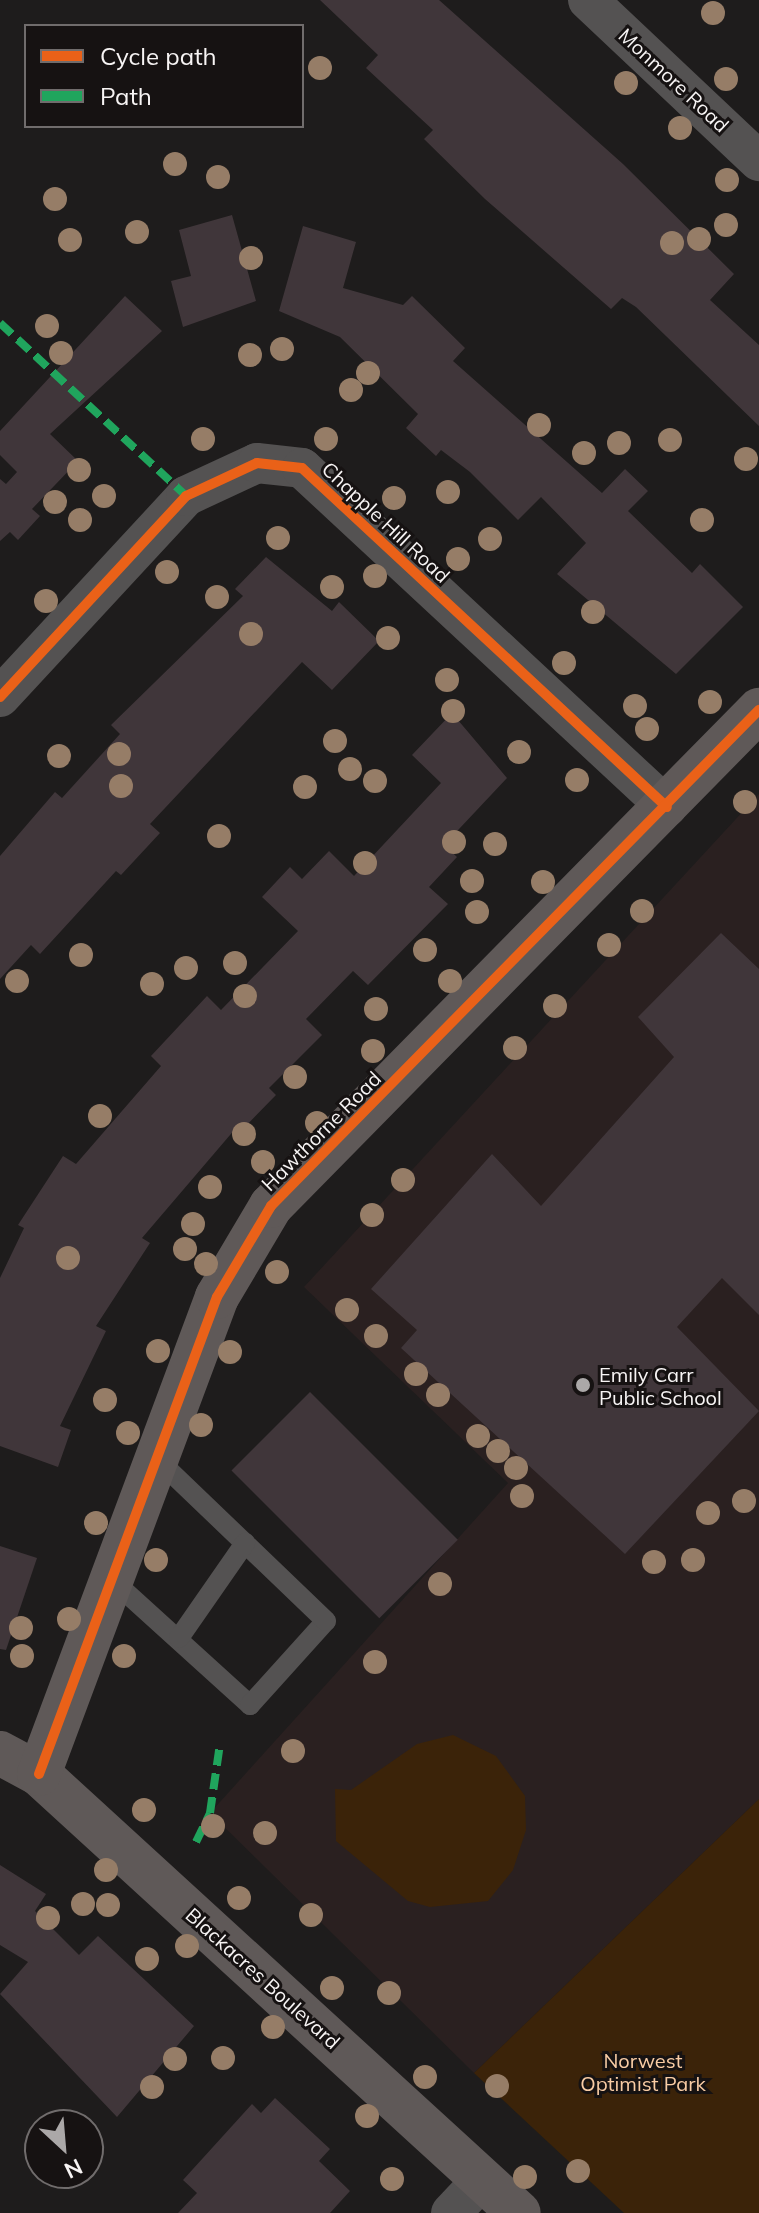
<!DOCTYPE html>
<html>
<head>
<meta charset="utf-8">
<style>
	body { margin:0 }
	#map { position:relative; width:759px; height:2213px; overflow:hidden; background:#1e1c1c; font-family:Mulish,sans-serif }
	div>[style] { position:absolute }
	.built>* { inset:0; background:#2a2020 }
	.green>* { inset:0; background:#3b2309 }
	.building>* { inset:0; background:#40363a; transform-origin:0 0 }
	.lane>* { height:20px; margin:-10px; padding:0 10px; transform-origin:10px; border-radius:10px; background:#545252 }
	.street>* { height:40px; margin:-20px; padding:0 20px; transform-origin:20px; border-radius:20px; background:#545252 }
	.secondary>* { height:44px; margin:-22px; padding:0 22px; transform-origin:22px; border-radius:22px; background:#5f5958 }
	.quiet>* { height:8px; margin-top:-4px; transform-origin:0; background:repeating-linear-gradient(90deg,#20a55d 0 16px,transparent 0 24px) }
	.cycleway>* { height:10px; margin:-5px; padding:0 5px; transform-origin:5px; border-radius:5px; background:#ea6118 }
	.trees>* { width:24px; height:24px; margin:-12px; border-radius:50%; background:#967d67 }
	.dots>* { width:22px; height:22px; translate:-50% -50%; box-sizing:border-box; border:4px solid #161212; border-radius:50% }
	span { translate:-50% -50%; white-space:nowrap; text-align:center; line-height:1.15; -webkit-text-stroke:6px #161212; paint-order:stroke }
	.street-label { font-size:20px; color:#f7f4f4 }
	.poi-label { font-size:20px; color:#f7f4f4 }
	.left { translate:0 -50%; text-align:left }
	.park-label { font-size:20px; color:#f9cca4 }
	.legend { position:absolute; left:24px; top:24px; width:280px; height:104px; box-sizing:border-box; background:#161212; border:2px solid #706c6c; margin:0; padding:10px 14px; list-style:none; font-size:24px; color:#f7f4f4 }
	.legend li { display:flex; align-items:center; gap:16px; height:40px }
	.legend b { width:40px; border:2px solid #706c6c }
	.north { position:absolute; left:24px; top:2109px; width:80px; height:80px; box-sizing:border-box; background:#161212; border:2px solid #706c6c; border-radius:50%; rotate:154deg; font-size:22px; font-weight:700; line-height:32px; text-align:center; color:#f7f4f4 }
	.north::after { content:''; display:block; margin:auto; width:28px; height:36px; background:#aba8a8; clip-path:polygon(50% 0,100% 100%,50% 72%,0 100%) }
</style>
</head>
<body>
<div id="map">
	<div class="built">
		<div style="clip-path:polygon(759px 794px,759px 1799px,474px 2073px,210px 1813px,508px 1483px,304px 1287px)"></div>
	</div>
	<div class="green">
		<div style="clip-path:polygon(453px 1735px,496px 1756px,525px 1796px,526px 1830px,513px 1870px,488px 1901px,430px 1907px,408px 1901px,336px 1841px,335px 1789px,351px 1790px,417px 1744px)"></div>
		<div style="clip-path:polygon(759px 1799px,759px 2213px,624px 2213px,474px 2073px)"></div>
	</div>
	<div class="building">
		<div style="clip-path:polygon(320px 0,439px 0,623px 164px,734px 274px,710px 300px,759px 345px,759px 426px,636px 307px,622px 298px,611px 309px,485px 199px,424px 139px,433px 130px,366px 68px,378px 55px)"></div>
		<div style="clip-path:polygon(232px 215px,256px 301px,183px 327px,171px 281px,191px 276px,179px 230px)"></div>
		<div style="clip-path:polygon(303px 226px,356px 242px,343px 288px,403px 305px,412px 296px,465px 348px,453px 361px,602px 493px,625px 469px,648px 491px,628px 511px,692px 573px,700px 564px,743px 607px,676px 674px,557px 574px,586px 543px,541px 497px,518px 520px,470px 472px,441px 450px,436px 456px,406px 428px,418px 414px,340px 337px,279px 311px)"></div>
		<div style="clip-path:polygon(125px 296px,162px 331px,50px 434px,78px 461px,32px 509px,40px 516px,18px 540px,10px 532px,0 541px,0 479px,6px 484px,17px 472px,0 455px,0 431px)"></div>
		<div style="clip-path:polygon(266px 557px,332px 611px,339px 602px,379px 641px,332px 690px,302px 662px,150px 824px,160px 833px,121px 875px,116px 871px,40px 954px,31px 945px,0 979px,0 856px,55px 792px,62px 798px,120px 734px,111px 725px,243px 596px,235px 589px)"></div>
		<div style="clip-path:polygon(452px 713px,507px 778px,444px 845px,457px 857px,429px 887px,448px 904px,368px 985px,353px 971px,306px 1019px,322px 1035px,269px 1088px,276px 1095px,240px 1132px,236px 1128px,142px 1238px,150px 1243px,96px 1326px,106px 1331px,60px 1426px,71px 1430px,58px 1467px,0 1446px,0 1278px,24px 1228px,18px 1225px,63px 1156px,76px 1164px,161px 1066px,151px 1056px,207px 996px,221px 1010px,298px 931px,262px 897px,290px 867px,302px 879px,329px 851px,354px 876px,441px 783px,412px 755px)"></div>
		<div style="clip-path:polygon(721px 933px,759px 969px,759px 1315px,722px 1278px,677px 1327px,759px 1411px,625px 1554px,401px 1348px,417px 1330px,371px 1289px,492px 1154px,541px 1206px,674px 1057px,638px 1017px)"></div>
		<div style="left:310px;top:1392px;width:209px;height:111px;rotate:45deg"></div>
		<div style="clip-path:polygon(0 1546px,37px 1558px,6px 1650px,0 1649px)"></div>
		<div style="clip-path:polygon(0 1865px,46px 1894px,35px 1911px,79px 1955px,98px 1936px,194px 2026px,117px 2117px,0 1994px,28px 1962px,0 1945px)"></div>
		<div style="clip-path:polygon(275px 2098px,330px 2149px,319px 2161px,350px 2191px,330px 2213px,178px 2213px,197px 2193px,183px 2180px,252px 2104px,261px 2113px)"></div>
	</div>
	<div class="lane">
		<div style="left:110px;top:1578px;width:189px;rotate:42.2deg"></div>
		<div style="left:250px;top:1705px;width:113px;rotate:-47.9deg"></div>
		<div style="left:326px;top:1621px;width:237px;rotate:-136.2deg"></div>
		<div style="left:179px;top:1638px;width:116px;rotate:-55.2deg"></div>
	</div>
	<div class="street">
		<div style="left:588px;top:0;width:235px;rotate:43.3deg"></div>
		<div style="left:0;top:697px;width:274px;rotate:-47.2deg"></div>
		<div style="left:186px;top:496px;width:78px;rotate:-24.9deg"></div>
		<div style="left:257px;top:463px;width:45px;rotate:6.3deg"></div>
		<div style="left:302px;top:468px;width:498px;rotate:42.9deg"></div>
		<div style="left:451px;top:2213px;width:47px;rotate:-46.7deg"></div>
	</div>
	<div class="secondary">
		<div style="left:0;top:1753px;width:44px;rotate:28.3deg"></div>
		<div style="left:39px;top:1774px;width:650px;rotate:42.45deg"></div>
		<div style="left:39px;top:1774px;width:509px;rotate:-69.54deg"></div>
		<div style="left:217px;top:1297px;width:106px;rotate:-59.3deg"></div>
		<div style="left:271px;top:1206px;width:696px;rotate:-45.47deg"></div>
	</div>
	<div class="quiet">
		<div style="left:0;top:323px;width:254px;rotate:42.9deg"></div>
		<div style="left:196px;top:1842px;width:32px;rotate:-64deg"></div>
		<div style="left:210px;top:1813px;width:70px;rotate:-81.8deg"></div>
	</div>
	<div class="cycleway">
		<div style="left:0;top:697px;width:274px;rotate:-47.2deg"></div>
		<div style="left:186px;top:496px;width:78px;rotate:-24.9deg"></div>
		<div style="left:257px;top:463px;width:45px;rotate:6.3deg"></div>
		<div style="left:302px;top:468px;width:498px;rotate:42.9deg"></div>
		<div style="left:39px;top:1774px;width:509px;rotate:-69.54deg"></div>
		<div style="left:217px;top:1297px;width:106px;rotate:-59.3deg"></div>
		<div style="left:271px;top:1206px;width:696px;rotate:-45.47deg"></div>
	</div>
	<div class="trees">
		<div style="left:713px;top:13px"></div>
		<div style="left:320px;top:68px"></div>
		<div style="left:726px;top:79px"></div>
		<div style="left:626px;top:83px"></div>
		<div style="left:680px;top:128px"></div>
		<div style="left:175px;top:164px"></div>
		<div style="left:218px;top:177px"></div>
		<div style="left:727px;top:180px"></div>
		<div style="left:55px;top:199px"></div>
		<div style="left:726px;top:225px"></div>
		<div style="left:137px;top:232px"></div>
		<div style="left:699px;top:239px"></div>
		<div style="left:70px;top:240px"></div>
		<div style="left:672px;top:243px"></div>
		<div style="left:251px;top:258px"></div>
		<div style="left:47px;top:326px"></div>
		<div style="left:282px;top:349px"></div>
		<div style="left:61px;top:353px"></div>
		<div style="left:250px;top:355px"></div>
		<div style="left:368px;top:373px"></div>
		<div style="left:351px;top:390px"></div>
		<div style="left:539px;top:425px"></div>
		<div style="left:203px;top:439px"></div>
		<div style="left:326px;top:439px"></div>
		<div style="left:670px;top:440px"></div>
		<div style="left:619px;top:443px"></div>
		<div style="left:584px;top:453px"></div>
		<div style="left:746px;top:459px"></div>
		<div style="left:79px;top:470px"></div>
		<div style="left:448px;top:492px"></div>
		<div style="left:104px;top:496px"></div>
		<div style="left:394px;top:498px"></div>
		<div style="left:55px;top:502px"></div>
		<div style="left:80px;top:520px"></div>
		<div style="left:702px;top:520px"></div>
		<div style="left:278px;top:538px"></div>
		<div style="left:490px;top:539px"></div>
		<div style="left:458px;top:559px"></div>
		<div style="left:167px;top:572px"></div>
		<div style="left:375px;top:576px"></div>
		<div style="left:332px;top:587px"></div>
		<div style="left:217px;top:597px"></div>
		<div style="left:46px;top:601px"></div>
		<div style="left:593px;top:612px"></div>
		<div style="left:251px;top:634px"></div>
		<div style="left:388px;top:638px"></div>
		<div style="left:564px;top:663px"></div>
		<div style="left:447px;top:680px"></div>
		<div style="left:710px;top:702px"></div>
		<div style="left:635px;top:706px"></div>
		<div style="left:453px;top:711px"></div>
		<div style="left:647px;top:729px"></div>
		<div style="left:335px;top:741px"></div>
		<div style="left:519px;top:752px"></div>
		<div style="left:119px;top:754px"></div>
		<div style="left:59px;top:756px"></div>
		<div style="left:350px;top:769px"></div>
		<div style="left:577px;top:780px"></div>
		<div style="left:375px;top:781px"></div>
		<div style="left:121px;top:786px"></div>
		<div style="left:305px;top:787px"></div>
		<div style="left:745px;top:802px"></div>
		<div style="left:219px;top:836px"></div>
		<div style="left:454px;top:842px"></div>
		<div style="left:495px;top:844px"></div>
		<div style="left:365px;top:863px"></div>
		<div style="left:472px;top:881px"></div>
		<div style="left:543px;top:882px"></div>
		<div style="left:642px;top:911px"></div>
		<div style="left:477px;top:912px"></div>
		<div style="left:609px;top:945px"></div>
		<div style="left:425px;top:950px"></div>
		<div style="left:81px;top:955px"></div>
		<div style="left:235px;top:963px"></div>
		<div style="left:186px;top:968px"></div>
		<div style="left:17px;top:981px"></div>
		<div style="left:450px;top:981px"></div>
		<div style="left:152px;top:984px"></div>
		<div style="left:245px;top:996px"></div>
		<div style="left:555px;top:1006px"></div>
		<div style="left:376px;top:1009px"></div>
		<div style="left:515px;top:1048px"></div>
		<div style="left:373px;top:1051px"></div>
		<div style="left:295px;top:1077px"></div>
		<div style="left:100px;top:1116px"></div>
		<div style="left:317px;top:1123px"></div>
		<div style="left:244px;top:1134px"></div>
		<div style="left:263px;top:1162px"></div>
		<div style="left:403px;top:1180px"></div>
		<div style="left:210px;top:1187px"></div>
		<div style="left:372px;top:1215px"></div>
		<div style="left:193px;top:1224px"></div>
		<div style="left:185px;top:1249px"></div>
		<div style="left:68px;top:1258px"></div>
		<div style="left:206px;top:1264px"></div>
		<div style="left:277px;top:1272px"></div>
		<div style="left:347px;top:1310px"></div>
		<div style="left:376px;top:1336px"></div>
		<div style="left:158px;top:1351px"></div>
		<div style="left:230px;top:1352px"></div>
		<div style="left:416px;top:1374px"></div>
		<div style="left:438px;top:1395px"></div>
		<div style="left:105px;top:1400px"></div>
		<div style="left:201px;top:1425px"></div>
		<div style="left:128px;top:1433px"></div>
		<div style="left:478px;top:1436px"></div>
		<div style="left:498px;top:1451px"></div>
		<div style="left:516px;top:1468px"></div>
		<div style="left:522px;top:1496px"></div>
		<div style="left:744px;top:1501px"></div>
		<div style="left:708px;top:1513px"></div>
		<div style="left:96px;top:1523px"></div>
		<div style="left:156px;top:1560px"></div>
		<div style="left:693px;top:1560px"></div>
		<div style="left:654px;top:1562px"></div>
		<div style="left:440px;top:1584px"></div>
		<div style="left:69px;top:1619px"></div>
		<div style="left:21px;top:1628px"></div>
		<div style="left:22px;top:1656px"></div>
		<div style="left:124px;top:1656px"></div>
		<div style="left:375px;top:1662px"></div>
		<div style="left:293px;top:1751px"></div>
		<div style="left:144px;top:1810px"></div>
		<div style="left:213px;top:1826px"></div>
		<div style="left:265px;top:1833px"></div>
		<div style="left:106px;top:1870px"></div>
		<div style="left:239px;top:1898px"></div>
		<div style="left:83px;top:1904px"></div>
		<div style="left:108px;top:1905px"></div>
		<div style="left:311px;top:1915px"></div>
		<div style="left:48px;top:1918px"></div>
		<div style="left:187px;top:1946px"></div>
		<div style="left:147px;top:1959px"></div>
		<div style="left:332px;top:1988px"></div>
		<div style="left:389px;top:1993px"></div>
		<div style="left:273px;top:2027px"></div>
		<div style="left:223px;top:2058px"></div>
		<div style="left:175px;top:2059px"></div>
		<div style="left:425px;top:2077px"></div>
		<div style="left:497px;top:2086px"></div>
		<div style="left:152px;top:2087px"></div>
		<div style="left:367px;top:2116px"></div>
		<div style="left:578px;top:2171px"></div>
		<div style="left:525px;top:2177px"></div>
		<div style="left:392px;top:2179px"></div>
	</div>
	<div class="dots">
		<div style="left:583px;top:1385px;background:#aba8a8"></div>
	</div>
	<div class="street-label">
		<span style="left:674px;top:80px;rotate:43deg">Monmore Road</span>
		<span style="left:386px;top:522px;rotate:43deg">Chapple Hill Road</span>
		<span style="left:321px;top:1131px;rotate:-45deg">Hawthorne Road</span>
		<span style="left:263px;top:1978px;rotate:42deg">Blackacres Boulevard</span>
	</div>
	<div class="poi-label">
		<span class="left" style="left:599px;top:1386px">Emily Carr<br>Public School</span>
	</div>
	<div class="park-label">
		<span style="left:643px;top:2072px">Norwest<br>Optimist Park</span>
	</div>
	<ul class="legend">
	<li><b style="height:10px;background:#ea6118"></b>Cycle path</li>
	<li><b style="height:10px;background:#20a55d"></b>Path</li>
	</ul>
	<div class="north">N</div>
</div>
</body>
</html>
